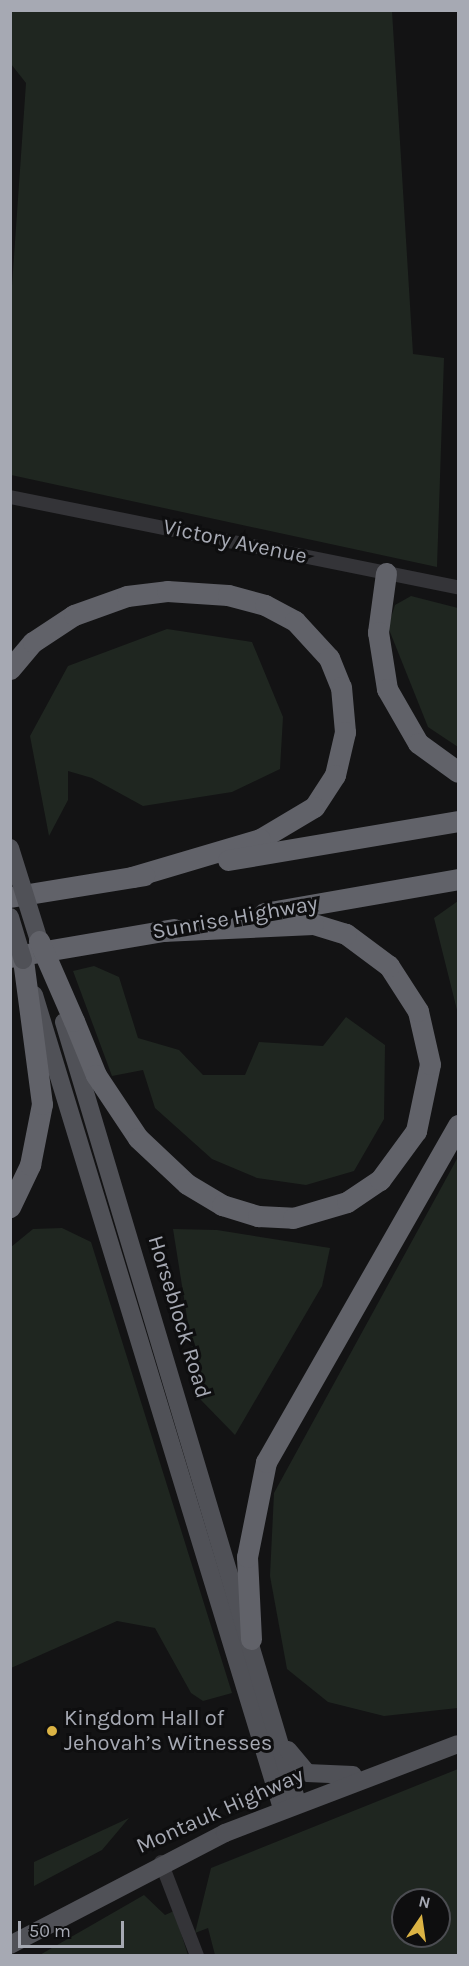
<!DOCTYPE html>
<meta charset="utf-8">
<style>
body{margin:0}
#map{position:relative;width:469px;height:1966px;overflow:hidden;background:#131314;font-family:Karla,sans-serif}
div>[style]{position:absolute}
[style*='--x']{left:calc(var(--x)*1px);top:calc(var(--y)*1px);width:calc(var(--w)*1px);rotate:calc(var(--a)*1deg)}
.green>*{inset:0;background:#1f2620}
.minor>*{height:14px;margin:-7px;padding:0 7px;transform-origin:7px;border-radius:7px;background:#343438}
.major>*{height:18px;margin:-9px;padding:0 9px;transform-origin:9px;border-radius:9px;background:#505157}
.highway>*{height:21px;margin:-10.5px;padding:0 10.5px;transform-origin:10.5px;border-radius:10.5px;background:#616269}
.major-bridge>*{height:18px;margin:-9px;padding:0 9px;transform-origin:9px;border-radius:9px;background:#505157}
.highway-bridge>*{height:21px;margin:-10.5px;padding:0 10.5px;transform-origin:10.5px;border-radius:10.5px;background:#616269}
.dots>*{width:16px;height:16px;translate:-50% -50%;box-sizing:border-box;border:3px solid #0e0e0f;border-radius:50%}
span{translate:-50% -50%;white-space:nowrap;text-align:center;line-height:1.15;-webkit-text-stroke:6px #0e0e0f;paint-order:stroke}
.street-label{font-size:22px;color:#a6a9b3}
.poi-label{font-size:22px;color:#a6a9b3}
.left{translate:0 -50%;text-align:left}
.frame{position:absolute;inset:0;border:12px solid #a6a9b3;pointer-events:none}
.north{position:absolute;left:391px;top:1888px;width:60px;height:60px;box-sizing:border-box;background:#0e0e0f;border:2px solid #4b4c51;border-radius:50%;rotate:13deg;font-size:16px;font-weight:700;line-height:24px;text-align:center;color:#a6a9b3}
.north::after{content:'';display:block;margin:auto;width:21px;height:27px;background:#dbb344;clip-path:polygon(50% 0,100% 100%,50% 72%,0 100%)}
.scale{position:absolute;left:18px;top:1921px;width:106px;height:27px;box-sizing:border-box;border:3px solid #a6a9b3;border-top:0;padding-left:8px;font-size:18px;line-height:21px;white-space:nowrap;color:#a6a9b3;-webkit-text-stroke:4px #0e0e0f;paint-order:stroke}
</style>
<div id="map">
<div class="green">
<div style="clip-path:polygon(11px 10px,392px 11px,413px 354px,444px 358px,437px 567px,11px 475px,11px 300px,26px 83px,11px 64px)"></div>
<div style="clip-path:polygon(411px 596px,458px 608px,458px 747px,428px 727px,388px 627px,395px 605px)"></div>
<div style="clip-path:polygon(167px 629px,252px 642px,283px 717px,280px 769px,232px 792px,143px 806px,92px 778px,68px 771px,68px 800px,49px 836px,30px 736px,68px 666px)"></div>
<div style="clip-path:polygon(458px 901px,458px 1014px,434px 918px)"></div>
<div style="clip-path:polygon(94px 966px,119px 977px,138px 1038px,179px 1050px,203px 1075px,245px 1075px,259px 1042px,323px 1046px,346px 1017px,385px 1045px,384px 1119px,354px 1171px,306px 1185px,257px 1178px,212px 1159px,155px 1108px,143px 1070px,112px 1076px,73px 971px)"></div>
<div style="clip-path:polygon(458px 1157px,458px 1708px,384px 1716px,328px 1702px,287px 1669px,270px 1576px,274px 1493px)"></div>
<div style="clip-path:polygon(62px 1228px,91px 1242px,232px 1693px,203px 1701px,191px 1693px,155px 1628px,117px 1621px,11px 1668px,11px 1247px,33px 1229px)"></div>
<div style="clip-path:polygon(173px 1229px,217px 1230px,330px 1248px,322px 1286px,235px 1435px,200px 1399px)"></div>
<div style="clip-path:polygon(evenodd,458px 1769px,458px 1955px,215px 1955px,208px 1928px,195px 1933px,211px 1868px,458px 1769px,403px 1900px,439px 1900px,439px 1936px,403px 1936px,403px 1900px)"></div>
<div style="clip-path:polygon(129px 1818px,102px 1850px,34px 1886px,34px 1862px)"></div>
<div style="clip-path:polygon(144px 1895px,165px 1915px,174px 1911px,188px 1955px,38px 1956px)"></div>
</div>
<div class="minor">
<div style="--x:10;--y:497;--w:457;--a:11.4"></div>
<div style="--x:161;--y:1862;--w:101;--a:69"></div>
</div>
<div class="major">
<div style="--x:34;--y:995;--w:850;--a:73.04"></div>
<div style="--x:64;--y:1022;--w:814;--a:73.37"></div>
<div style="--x:288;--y:1750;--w:30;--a:50"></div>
<div style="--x:307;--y:1773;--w:46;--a:2.5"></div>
<div style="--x:10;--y:1945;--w:242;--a:-27.5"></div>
<div style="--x:225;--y:1833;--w:249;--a:-20.9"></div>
</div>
<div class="highway">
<div style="--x:386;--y:573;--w:60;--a:97.7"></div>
<div style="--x:378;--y:632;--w:58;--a:81"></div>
<div style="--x:387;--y:689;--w:62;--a:60.1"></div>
<div style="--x:418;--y:743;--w:49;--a:35.9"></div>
<div style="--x:10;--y:669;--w:35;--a:-50"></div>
<div style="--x:33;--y:642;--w:49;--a:-33.4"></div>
<div style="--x:74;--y:615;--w:56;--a:-19.7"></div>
<div style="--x:127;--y:596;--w:40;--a:-7.1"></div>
<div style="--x:167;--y:591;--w:61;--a:3.8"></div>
<div style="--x:228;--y:595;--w:38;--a:15"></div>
<div style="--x:265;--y:605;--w:34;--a:28"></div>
<div style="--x:295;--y:621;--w:50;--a:47.4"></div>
<div style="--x:329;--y:658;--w:31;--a:68"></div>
<div style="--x:341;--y:687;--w:45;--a:84.9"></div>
<div style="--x:345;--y:732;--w:44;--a:103.1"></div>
<div style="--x:335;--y:775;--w:38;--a:123"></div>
<div style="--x:314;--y:807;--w:63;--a:149.3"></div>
<div style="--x:260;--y:839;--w:134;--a:163.5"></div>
<div style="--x:228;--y:860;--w:233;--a:-9.6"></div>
<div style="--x:10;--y:897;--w:136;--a:-9.3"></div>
<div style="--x:264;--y:913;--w:197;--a:-9.9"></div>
<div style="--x:10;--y:957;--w:166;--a:-9.7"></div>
<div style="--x:74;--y:1021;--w:58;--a:67.8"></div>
<div style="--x:96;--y:1075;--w:76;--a:56.3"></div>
<div style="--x:138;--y:1138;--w:67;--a:43.2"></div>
<div style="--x:187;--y:1184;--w:41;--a:31"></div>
<div style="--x:222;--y:1205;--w:38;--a:17"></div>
<div style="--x:258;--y:1216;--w:35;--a:3"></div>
<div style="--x:293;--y:1218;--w:56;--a:-16.5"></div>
<div style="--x:347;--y:1202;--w:40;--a:-34"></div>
<div style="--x:380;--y:1180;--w:61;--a:-53.7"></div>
<div style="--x:416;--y:1131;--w:68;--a:-78.2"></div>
<div style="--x:430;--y:1064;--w:54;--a:-102.8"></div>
<div style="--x:418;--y:1011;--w:54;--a:-122.8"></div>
<div style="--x:389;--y:966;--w:54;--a:-143.3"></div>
<div style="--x:346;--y:934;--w:34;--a:-163"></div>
<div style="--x:313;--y:924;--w:151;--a:177.3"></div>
<div style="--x:10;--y:1207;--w:47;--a:-64.5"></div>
<div style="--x:30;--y:1165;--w:62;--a:-78.9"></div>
<div style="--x:42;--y:1104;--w:145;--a:-97.5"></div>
<div style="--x:251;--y:1639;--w:82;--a:-92.8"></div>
<div style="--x:247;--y:1557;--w:97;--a:-78.7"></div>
<div style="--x:266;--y:1462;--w:388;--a:-60.3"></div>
</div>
<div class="major-bridge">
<div style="--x:10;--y:848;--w:110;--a:72.6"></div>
<div style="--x:10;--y:917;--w:45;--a:73.2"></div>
</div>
<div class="highway-bridge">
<div style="--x:39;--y:941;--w:87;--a:66.4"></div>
</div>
<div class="dots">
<div style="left:52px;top:1731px;background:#dbb344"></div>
</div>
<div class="street-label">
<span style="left:235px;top:542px;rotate:12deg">Victory Avenue</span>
<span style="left:235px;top:918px;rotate:-10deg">Sunrise Highway</span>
<span style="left:179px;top:1317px;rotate:73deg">Horseblock Road</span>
<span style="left:220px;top:1811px;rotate:-24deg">Montauk Highway</span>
</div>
<div class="poi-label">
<span class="left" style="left:64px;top:1731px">Kingdom Hall of<br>Jehovah’s Witnesses</span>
</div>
<div class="frame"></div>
<div class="north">N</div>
<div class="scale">50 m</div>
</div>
